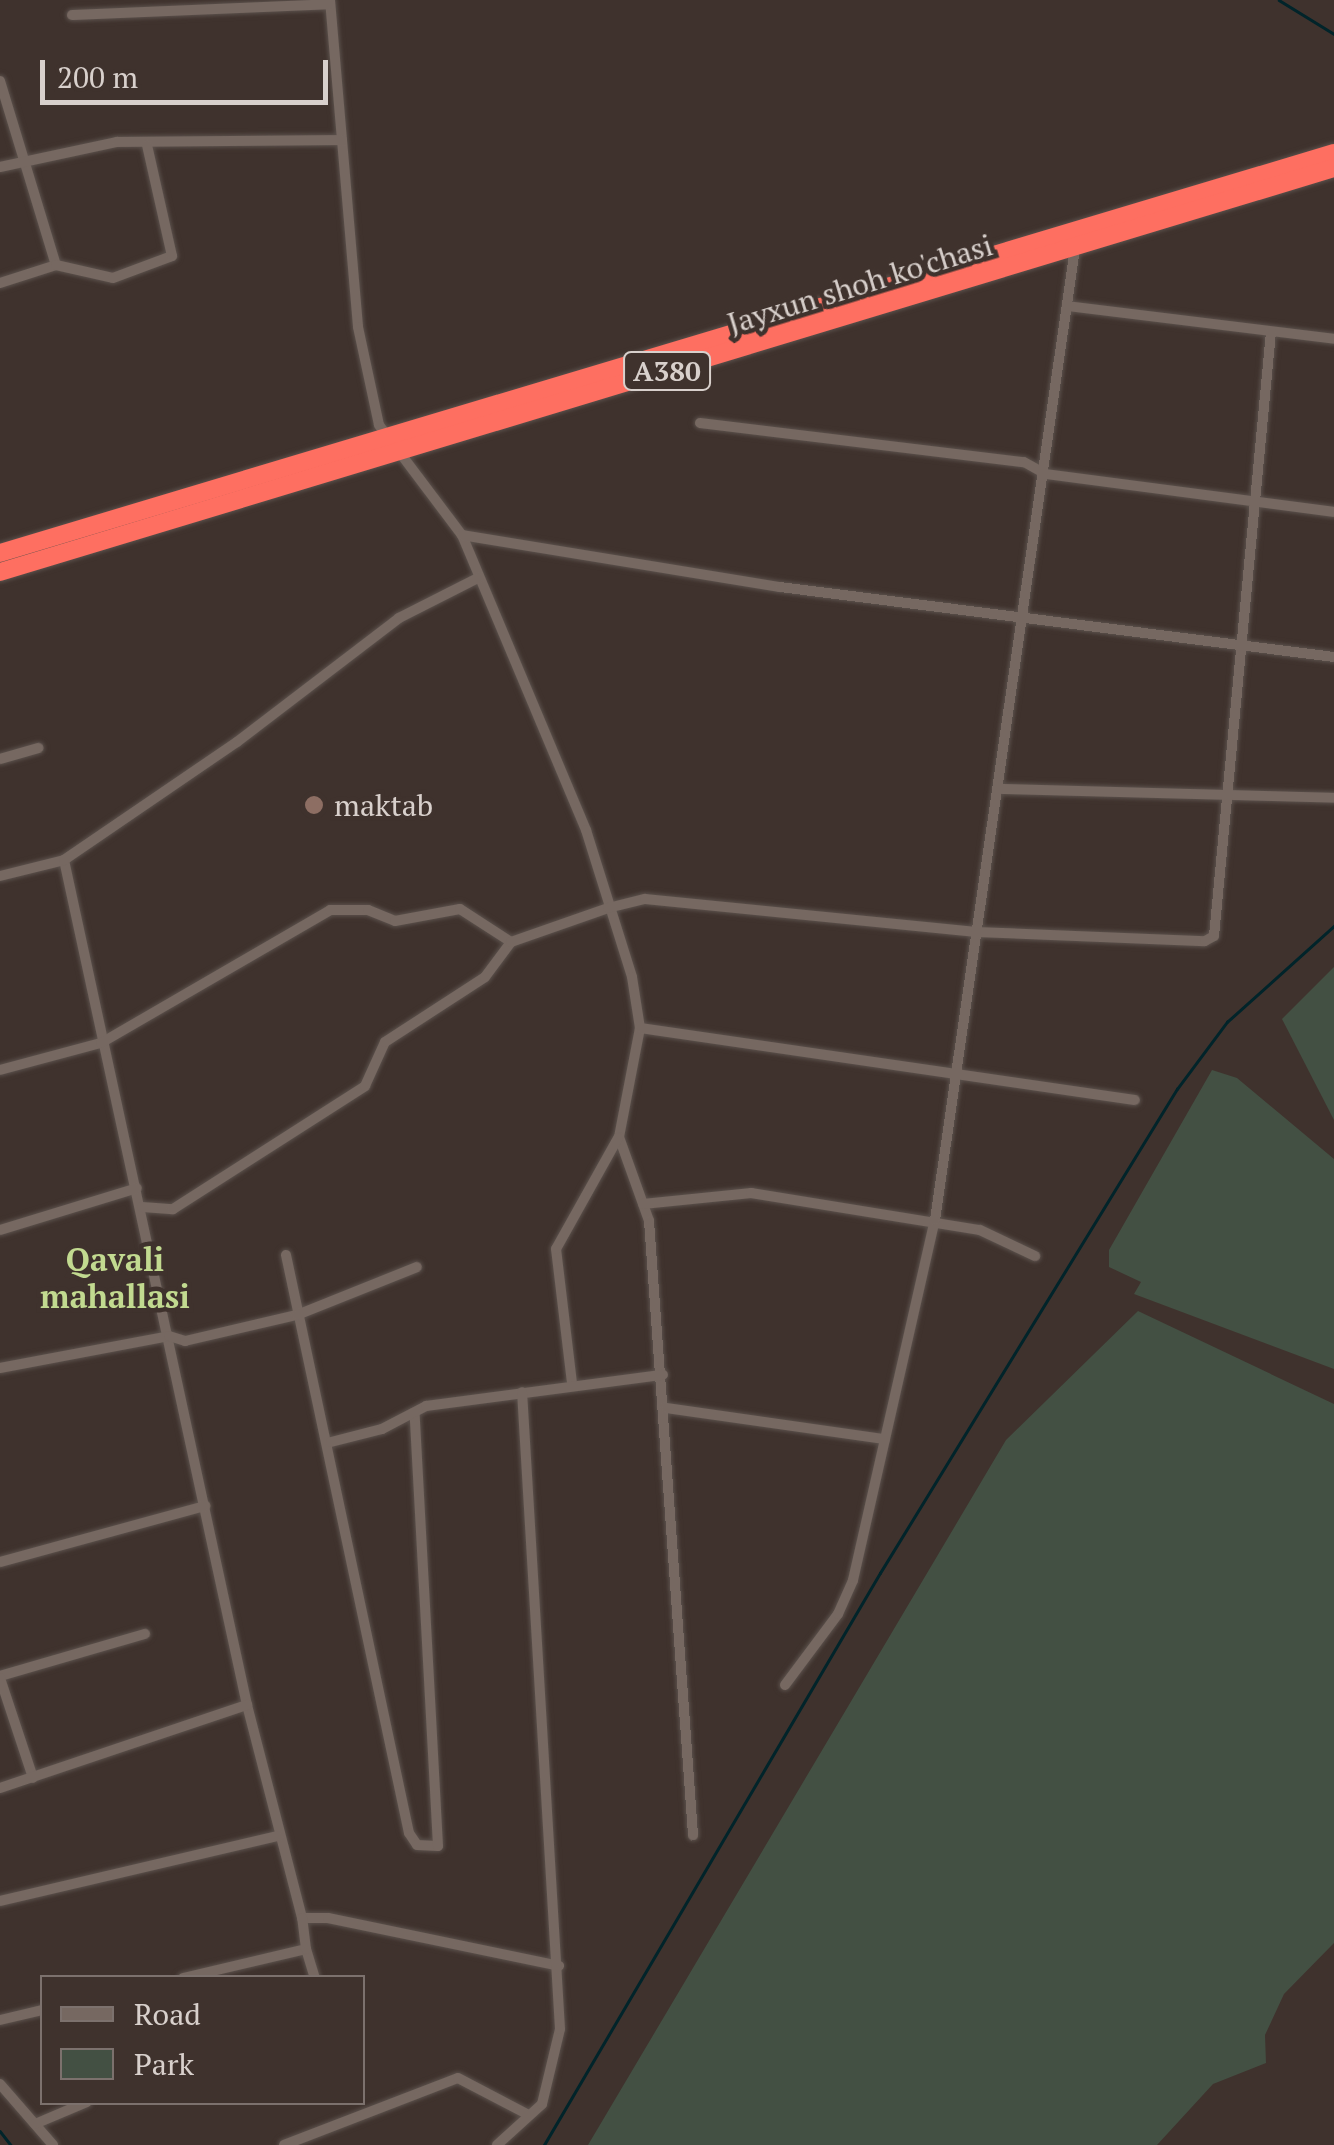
<!DOCTYPE html>
<style>
body{margin:0}
#map{position:relative;width:1334px;height:2145px;overflow:hidden;background:#3f322d;font-family:"PT Serif",serif}
div>[style]{position:absolute}
[style*='--x']{left:calc(var(--x)*1px);top:calc(var(--y)*1px);width:calc(var(--w)*1px);rotate:calc(var(--a)*1deg)}
.green>*{inset:0;background:#435043}
.stream>*{height:2.5px;margin:-1.25px;padding:0 1.25px;transform-origin:1.25px;border-radius:1.25px;background:#01242a}
.roads{filter:drop-shadow(0 0 2px #5b514c) drop-shadow(0 0 2px #5b514c)}
.street>*{height:10px;margin:-5px;padding:0 5px;transform-origin:5px;border-radius:5px;background:#766861}
.highway>*{height:18px;margin:-9px;padding:0 9px;transform-origin:9px;border-radius:9px;background:#fe6f61}
.dots>*{width:28px;height:28px;translate:-50% -50%;box-sizing:border-box;border:5px solid #3f322d;border-radius:50%}
span{translate:-50% -50%;white-space:nowrap;text-align:center;line-height:1.15;-webkit-text-stroke:9px #3f322d;paint-order:stroke}
.shield-label span{padding:2px 8px;background:#3f322d;border:2px solid;border-radius:8px;-webkit-text-stroke-width:0}
.shield-label{font-size:28px;color:#d8d0cc;font-weight:700}
.street-label{font-size:30px;color:#d8d0cc}
.poi-label{font-size:30px;color:#d8d0cc}
.left{translate:0 -50%;text-align:left}
.neighbourhood-label{font-size:32px;color:#c2da90;font-weight:700}
.legend{position:absolute;left:40px;top:1975px;width:325px;height:130px;box-sizing:border-box;background:#3f322d;border:2px solid #7c716d;margin:0;padding:12px 18px;list-style:none;font-size:30px;color:#d8d0cc}
.legend li{display:flex;align-items:center;gap:20px;height:50px}
.legend b{width:50px;border:2px solid #7c716d}
.scale{position:absolute;left:40px;top:60px;width:288px;height:45px;box-sizing:border-box;border:5px solid #d8d0cc;border-top:0;padding-left:12px;font-size:30px;line-height:35px;white-space:nowrap;color:#d8d0cc;-webkit-text-stroke:8px #3f322d;paint-order:stroke}
</style>
<div id="map">
<div class="green">
<div style="clip-path:polygon(1334px 967px,1334px 1120px,1282px 1019px)"></div>
<div style="clip-path:polygon(1212px 1070px,1237px 1078px,1334px 1159px,1334px 1369px,1134px 1294px,1141px 1282px,1109px 1267px,1109px 1250px)"></div>
<div style="clip-path:polygon(1138px 1311px,1334px 1404px,1334px 1943px,1284px 1994px,1265px 2035px,1266px 2063px,1213px 2084px,1157px 2145px,588px 2145px,1006px 1440px)"></div>
</div>
<div class="stream">
<div style="--x:1279;--y:0;--w:65;--a:31.7"></div>
<div style="--x:0;--y:2131;--w:18;--a:52"></div>
<div style="--x:544;--y:2145;--w:663;--a:-59.57"></div>
<div style="--x:880;--y:1573;--w:568;--a:-58.47"></div>
<div style="--x:1177;--y:1089;--w:84;--a:-53.3"></div>
<div style="--x:1227;--y:1022;--w:144;--a:-41.9"></div>
</div>
<div class="roads">
<div class="street">
<div style="--x:330;--y:0;--w:328;--a:85.1"></div>
<div style="--x:358;--y:327;--w:100;--a:77.9"></div>
<div style="--x:379;--y:425;--w:138;--a:53"></div>
<div style="--x:462;--y:535;--w:320;--a:67.2"></div>
<div style="--x:586;--y:830;--w:154;--a:72.6"></div>
<div style="--x:632;--y:977;--w:52;--a:81.1"></div>
<div style="--x:640;--y:1028;--w:111;--a:100.9"></div>
<div style="--x:619;--y:1137;--w:89;--a:70.3"></div>
<div style="--x:649;--y:1221;--w:616;--a:85.9"></div>
<div style="--x:72;--y:15;--w:258;--a:-2.4"></div>
<div style="--x:0;--y:81;--w:192;--a:73.1"></div>
<div style="--x:0;--y:167;--w:120;--a:-12.1"></div>
<div style="--x:117;--y:142;--w:225;--a:-0.5"></div>
<div style="--x:0;--y:283;--w:59;--a:-17.8"></div>
<div style="--x:56;--y:265;--w:58;--a:12.8"></div>
<div style="--x:113;--y:278;--w:63;--a:-20.4"></div>
<div style="--x:172;--y:256;--w:114;--a:-102.7"></div>
<div style="--x:1067;--y:306;--w:269;--a:7"></div>
<div style="--x:700;--y:423;--w:326;--a:6.9"></div>
<div style="--x:1024;--y:462;--w:25;--a:29"></div>
<div style="--x:1046;--y:474;--w:290;--a:7.5"></div>
<div style="--x:462;--y:535;--w:322;--a:9.3"></div>
<div style="--x:780;--y:587;--w:558;--a:7.2"></div>
<div style="--x:0;--y:759;--w:40;--a:-16"></div>
<div style="--x:1000;--y:789;--w:334;--a:1.5"></div>
<div style="--x:64;--y:860;--w:865;--a:77.78"></div>
<div style="--x:247;--y:1705;--w:220;--a:75.5"></div>
<div style="--x:302;--y:1918;--w:26;--a:0"></div>
<div style="--x:328;--y:1918;--w:236;--a:11.7"></div>
<div style="--x:0;--y:876;--w:66;--a:-14"></div>
<div style="--x:64;--y:860;--w:209;--a:-34.3"></div>
<div style="--x:237;--y:742;--w:204;--a:-37.4"></div>
<div style="--x:399;--y:618;--w:89;--a:-26.9"></div>
<div style="--x:640;--y:1028;--w:500;--a:8.28"></div>
<div style="--x:0;--y:1070;--w:105;--a:-15"></div>
<div style="--x:101;--y:1043;--w:265;--a:-30.1"></div>
<div style="--x:330;--y:910;--w:38;--a:0"></div>
<div style="--x:368;--y:910;--w:29;--a:22"></div>
<div style="--x:395;--y:921;--w:66;--a:-10.5"></div>
<div style="--x:460;--y:909;--w:61;--a:32.9"></div>
<div style="--x:643;--y:1204;--w:109;--a:-5.8"></div>
<div style="--x:751;--y:1193;--w:232;--a:9.2"></div>
<div style="--x:980;--y:1230;--w:61;--a:25.3"></div>
<div style="--x:142;--y:1207;--w:31;--a:4"></div>
<div style="--x:173;--y:1209;--w:228;--a:-32.6"></div>
<div style="--x:365;--y:1086;--w:48;--a:-65.6"></div>
<div style="--x:385;--y:1042;--w:119;--a:-33"></div>
<div style="--x:485;--y:977;--w:44;--a:-53.4"></div>
<div style="--x:511;--y:942;--w:103;--a:-19.3"></div>
<div style="--x:608;--y:908;--w:38;--a:-14"></div>
<div style="--x:645;--y:899;--w:333;--a:5.7"></div>
<div style="--x:976;--y:932;--w:229;--a:2.3"></div>
<div style="--x:1205;--y:941;--w:10;--a:-29"></div>
<div style="--x:1214;--y:936;--w:607;--a:-84.61"></div>
<div style="--x:0;--y:1230;--w:143;--a:-17"></div>
<div style="--x:286;--y:1255;--w:591;--a:77.99"></div>
<div style="--x:409;--y:1833;--w:14;--a:56"></div>
<div style="--x:417;--y:1845;--w:21;--a:3"></div>
<div style="--x:438;--y:1846;--w:432;--a:-93.1"></div>
<div style="--x:0;--y:1368;--w:172;--a:-10.7"></div>
<div style="--x:169;--y:1336;--w:17;--a:17"></div>
<div style="--x:185;--y:1341;--w:115;--a:-13.1"></div>
<div style="--x:297;--y:1315;--w:129;--a:-21.8"></div>
<div style="--x:572;--y:1383;--w:135;--a:-96.8"></div>
<div style="--x:556;--y:1249;--w:127;--a:-60.8"></div>
<div style="--x:666;--y:1408;--w:221;--a:8.1"></div>
<div style="--x:331;--y:1442;--w:53;--a:-14.3"></div>
<div style="--x:382;--y:1429;--w:50;--a:-27.6"></div>
<div style="--x:426;--y:1406;--w:239;--a:-7.5"></div>
<div style="--x:0;--y:1562;--w:213;--a:-15.3"></div>
<div style="--x:0;--y:1676;--w:151;--a:-16.2"></div>
<div style="--x:0;--y:1678;--w:105;--a:71.7"></div>
<div style="--x:785;--y:1685;--w:89;--a:-53.3"></div>
<div style="--x:838;--y:1614;--w:37;--a:-66"></div>
<div style="--x:853;--y:1580;--w:369;--a:-77.2"></div>
<div style="--x:935;--y:1220;--w:982;--a:-81.8"></div>
<div style="--x:0;--y:1788;--w:261;--a:-18.6"></div>
<div style="--x:0;--y:1901;--w:285;--a:-13.2"></div>
<div style="--x:306;--y:1949;--w:30;--a:73"></div>
<div style="--x:183;--y:1978;--w:126;--a:-13.3"></div>
<div style="--x:306;--y:1949;--w:31;--a:-97"></div>
<div style="--x:0;--y:2020;--w:43;--a:-13.4"></div>
<div style="--x:0;--y:2084;--w:81;--a:49"></div>
<div style="--x:35;--y:2124;--w:56;--a:-22.9"></div>
<div style="--x:284;--y:2145;--w:186;--a:-21.1"></div>
<div style="--x:458;--y:2078;--w:78;--a:27.6"></div>
<div style="--x:497;--y:2145;--w:61;--a:-42.3"></div>
<div style="--x:542;--y:2104;--w:77;--a:-76.5"></div>
<div style="--x:560;--y:2029;--w:638;--a:-93.41"></div>
</div>
<div class="highway">
<div style="--x:0;--y:553;--w:1393;--a:-16.69"></div>
<div style="--x:0;--y:572;--w:1394;--a:-16.85"></div>
</div>
</div>
<div class="dots">
<div style="left:314px;top:805px;background:#8d6e63"></div>
</div>
<div class="shield-label">
<span style="left:667px;top:371px">A380</span>
</div>
<div class="street-label">
<span style="left:860px;top:284px;rotate:-17deg">Jayxun shoh ko'chasi</span>
</div>
<div class="poi-label">
<span class="left" style="left:334px;top:805px">maktab</span>
</div>
<div class="neighbourhood-label">
<span style="left:115px;top:1278px">Qavali<br>mahallasi</span>
</div>
<ul class="legend">
<li><b style="height:12px;background:#766861"></b>Road</li>
<li><b style="height:28px;background:#435043"></b>Park</li>
</ul>
<div class="scale">200 m</div>
</div>
